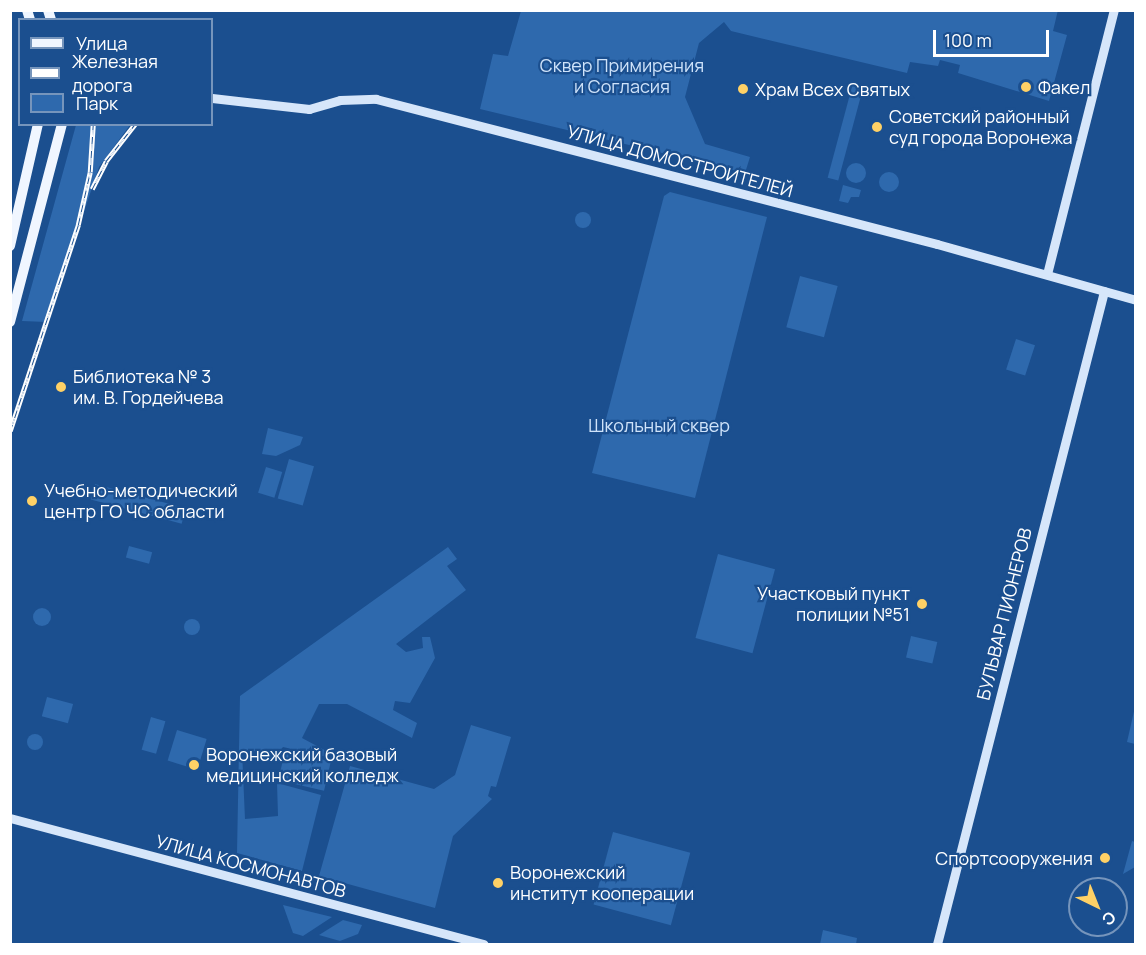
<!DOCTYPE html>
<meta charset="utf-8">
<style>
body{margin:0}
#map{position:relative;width:1146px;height:955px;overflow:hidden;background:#1b4f8f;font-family:Manrope,sans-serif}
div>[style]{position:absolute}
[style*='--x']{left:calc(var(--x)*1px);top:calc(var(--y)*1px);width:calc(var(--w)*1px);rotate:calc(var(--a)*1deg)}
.green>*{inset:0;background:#2e69ad;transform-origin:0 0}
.round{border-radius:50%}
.secondary>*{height:9px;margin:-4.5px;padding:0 4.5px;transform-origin:4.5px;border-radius:4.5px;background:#d6e6fa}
.primary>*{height:10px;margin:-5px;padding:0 5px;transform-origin:5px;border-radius:5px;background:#f0f6ff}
.rail>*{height:4.5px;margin-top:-2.25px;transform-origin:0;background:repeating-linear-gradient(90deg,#1b4f8f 0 7px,#fff 0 14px);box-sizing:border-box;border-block:2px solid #fff}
.dots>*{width:16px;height:16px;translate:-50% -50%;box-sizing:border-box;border:3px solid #1b4f8f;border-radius:50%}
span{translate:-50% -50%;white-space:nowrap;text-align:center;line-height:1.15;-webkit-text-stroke:4.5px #1b4f8f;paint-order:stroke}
.park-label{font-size:18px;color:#cfe3fa}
.poi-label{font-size:18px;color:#fff}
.left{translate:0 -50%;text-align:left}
.right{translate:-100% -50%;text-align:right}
.street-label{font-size:18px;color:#fff}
.frame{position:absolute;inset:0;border:12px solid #fff;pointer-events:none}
.legend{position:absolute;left:18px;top:18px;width:195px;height:108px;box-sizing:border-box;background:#1b4f8f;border:2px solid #7695bc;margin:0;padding:8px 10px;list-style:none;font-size:18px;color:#fff}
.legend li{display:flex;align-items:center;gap:12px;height:30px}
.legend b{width:30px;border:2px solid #7695bc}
.north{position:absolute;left:1068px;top:877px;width:60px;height:60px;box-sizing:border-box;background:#1b4f8f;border:2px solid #7695bc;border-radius:50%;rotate:137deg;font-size:16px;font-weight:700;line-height:24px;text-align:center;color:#fff}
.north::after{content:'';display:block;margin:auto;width:21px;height:27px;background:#ffd166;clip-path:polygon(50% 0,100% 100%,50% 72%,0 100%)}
.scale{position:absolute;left:933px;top:30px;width:116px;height:27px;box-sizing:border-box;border:3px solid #fff;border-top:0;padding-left:8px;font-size:18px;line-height:21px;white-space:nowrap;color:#fff;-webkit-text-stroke:4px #1b4f8f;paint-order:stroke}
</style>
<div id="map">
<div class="green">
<div style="clip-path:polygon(1058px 10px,1053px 31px,1067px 35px,1049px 101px,958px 73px,960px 65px,940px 60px,938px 66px,910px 62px,907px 73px,731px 31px,724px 22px,699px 43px,685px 97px,705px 144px,750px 157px,745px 173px,480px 109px,493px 54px,508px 56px,521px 11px)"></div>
<div style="left:853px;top:83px;width:11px;height:98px;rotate:15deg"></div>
<div style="clip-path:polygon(76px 125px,130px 125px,99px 167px,47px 322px,22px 321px)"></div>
<div class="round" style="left:846px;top:163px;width:20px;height:20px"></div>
<div class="round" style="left:879px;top:172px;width:20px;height:20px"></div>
<div style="clip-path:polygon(843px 185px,861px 190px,859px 197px,851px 197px,848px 203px,839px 201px)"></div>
<div style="clip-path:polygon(670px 192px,767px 217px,695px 498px,592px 473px,664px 196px)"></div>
<div class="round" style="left:575px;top:212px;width:16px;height:16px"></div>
<div style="left:800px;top:276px;width:39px;height:53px;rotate:15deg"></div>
<div style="left:1016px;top:339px;width:20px;height:32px;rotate:18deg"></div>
<div style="clip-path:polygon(268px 428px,303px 437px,300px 445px,276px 456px,262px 454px)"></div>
<div style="left:289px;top:459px;width:26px;height:41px;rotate:16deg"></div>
<div style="left:266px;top:467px;width:17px;height:27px;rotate:17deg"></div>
<div style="left:95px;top:484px;width:94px;height:16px;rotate:15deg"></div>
<div style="left:129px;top:546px;width:24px;height:12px;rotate:15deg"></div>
<div style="clip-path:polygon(448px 547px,457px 559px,447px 566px,466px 590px,396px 644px,406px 652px,423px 648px,422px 637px,430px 637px,435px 658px,410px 703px,395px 701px,393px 710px,417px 723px,412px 738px,347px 704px,319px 704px,302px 738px,330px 753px,327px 757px,283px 747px,278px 753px,242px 750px,245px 819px,278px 816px,277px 783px,321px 795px,302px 871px,237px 853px,240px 696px)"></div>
<div style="left:718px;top:554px;width:59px;height:87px;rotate:15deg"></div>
<div class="round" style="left:33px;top:608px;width:18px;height:18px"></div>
<div class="round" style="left:184px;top:619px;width:16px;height:16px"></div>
<div style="left:911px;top:636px;width:27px;height:22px;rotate:13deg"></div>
<div style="left:47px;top:697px;width:27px;height:20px;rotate:15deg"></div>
<div style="clip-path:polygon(1135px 707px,1135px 744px,1127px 742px)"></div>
<div style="left:151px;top:717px;width:15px;height:34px;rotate:16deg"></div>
<div style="clip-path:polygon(471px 725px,511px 737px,496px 787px,491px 786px,488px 796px,492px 799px,453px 836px,435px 908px,319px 876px,350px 766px,434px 789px,455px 775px)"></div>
<div style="left:177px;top:730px;width:31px;height:32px;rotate:17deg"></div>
<div class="round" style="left:27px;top:734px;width:16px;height:16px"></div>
<div style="left:285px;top:751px;width:47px;height:30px;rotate:13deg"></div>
<div style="left:613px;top:832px;width:80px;height:75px;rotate:15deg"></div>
<div style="clip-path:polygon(1132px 841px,1135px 842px,1135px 867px,1123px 874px)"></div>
<div style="clip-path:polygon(283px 905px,332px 917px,303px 936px,293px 933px)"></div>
<div style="clip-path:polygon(343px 920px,362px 925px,358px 934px,340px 941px,319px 935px)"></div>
<div style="clip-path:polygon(823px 930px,857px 938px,856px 944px,820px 944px)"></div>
</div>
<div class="secondary">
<div style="--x:212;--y:98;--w:98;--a:6.5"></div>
<div style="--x:309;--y:109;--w:32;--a:-16"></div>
<div style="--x:340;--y:100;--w:36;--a:-2"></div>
<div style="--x:376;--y:99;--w:579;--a:14.49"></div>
<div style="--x:937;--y:244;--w:207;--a:15.7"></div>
<div style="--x:1047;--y:274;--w:272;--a:-75.8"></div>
<div style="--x:10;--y:818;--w:490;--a:14.9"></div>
<div style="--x:937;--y:944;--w:674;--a:-75.65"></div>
</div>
<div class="primary">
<div style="--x:27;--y:10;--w:10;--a:73"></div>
<div style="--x:48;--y:10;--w:10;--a:73"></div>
<div style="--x:10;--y:246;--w:125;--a:-77.1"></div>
<div style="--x:10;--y:322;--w:205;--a:-75.3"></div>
</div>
<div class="rail">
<div style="--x:92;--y:189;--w:31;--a:-63"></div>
<div style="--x:106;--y:161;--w:47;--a:-51.9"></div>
<div style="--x:10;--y:431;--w:217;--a:-71.7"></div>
<div style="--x:78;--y:225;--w:54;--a:-77.2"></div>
<div style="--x:90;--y:172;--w:48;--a:-86.4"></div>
</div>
<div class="dots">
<div style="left:1026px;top:87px;background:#ffd166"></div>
<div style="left:743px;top:89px;background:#ffd166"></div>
<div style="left:877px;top:127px;background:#ffd166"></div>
<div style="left:61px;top:387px;background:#ffd166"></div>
<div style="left:32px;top:501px;background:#ffd166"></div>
<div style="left:922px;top:604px;background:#ffd166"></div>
<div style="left:194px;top:765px;background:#ffd166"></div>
<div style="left:1105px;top:858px;background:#ffd166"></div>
<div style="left:498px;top:883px;background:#ffd166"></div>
</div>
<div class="park-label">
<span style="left:622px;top:76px">Сквер Примирения<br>и Согласия</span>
<span style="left:659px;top:425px">Школьный сквер</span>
</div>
<div class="poi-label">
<span class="left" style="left:1038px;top:87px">Факел</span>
<span class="left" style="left:755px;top:89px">Храм Всех Святых</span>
<span class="left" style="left:889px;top:127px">Советский районный<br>суд города Воронежа</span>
<span class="left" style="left:73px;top:387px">Библиотека № 3<br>им. В. Гордейчева</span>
<span class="left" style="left:44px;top:501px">Учебно-методический<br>центр ГО ЧС области</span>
<span class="right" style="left:910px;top:604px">Участковый пункт<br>полиции №51</span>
<span class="left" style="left:206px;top:765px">Воронежский базовый<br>медицинский колледж</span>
<span class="right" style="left:1093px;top:858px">Спортсооружения</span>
<span class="left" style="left:510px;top:883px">Воронежский<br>институт кооперации</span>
</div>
<div class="street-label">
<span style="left:680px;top:161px;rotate:15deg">УЛИЦА ДОМОСТРОИТЕЛЕЙ</span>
<span style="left:1004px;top:614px;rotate:-76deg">БУЛЬВАР ПИОНЕРОВ</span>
<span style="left:251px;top:866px;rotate:15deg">УЛИЦА КОСМОНАВТОВ</span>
</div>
<div class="frame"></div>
<ul class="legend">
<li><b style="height:8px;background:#f0f6ff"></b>Улица</li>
<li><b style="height:8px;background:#fff"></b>Железная дорога</li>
<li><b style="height:16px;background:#2e69ad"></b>Парк</li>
</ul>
<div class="north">С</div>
<div class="scale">100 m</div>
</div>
